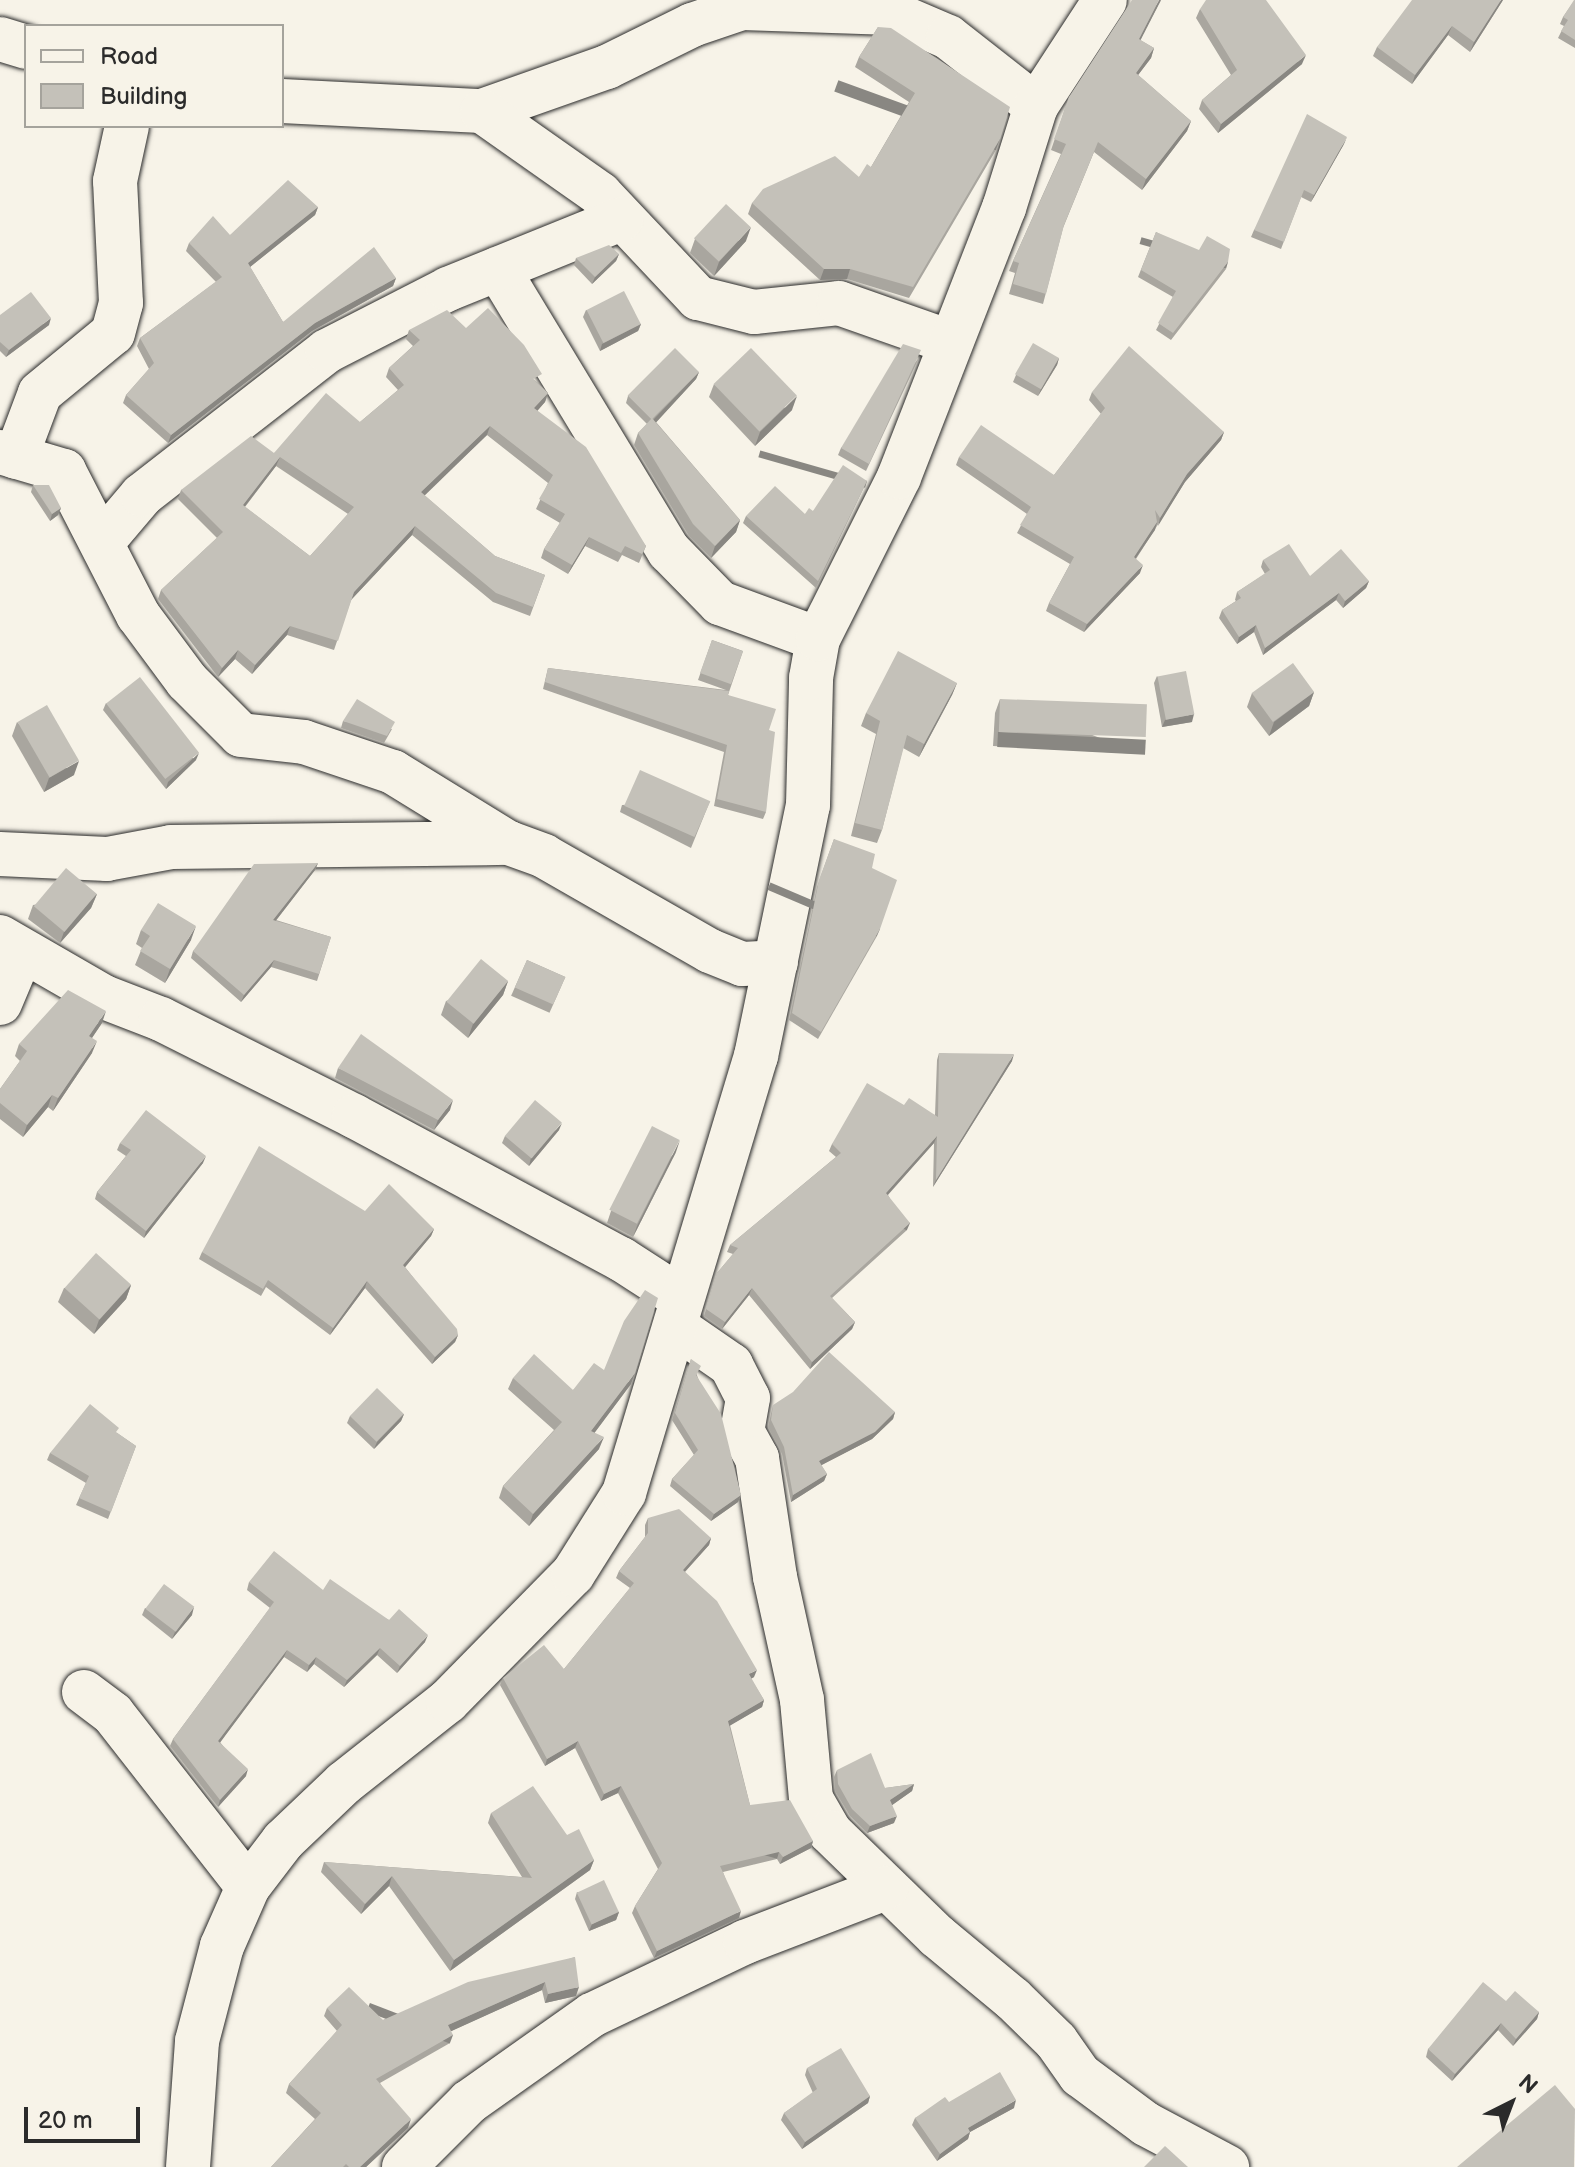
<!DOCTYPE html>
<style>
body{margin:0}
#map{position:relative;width:1575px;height:2167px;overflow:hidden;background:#f7f3e8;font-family:"Balsamiq Sans",sans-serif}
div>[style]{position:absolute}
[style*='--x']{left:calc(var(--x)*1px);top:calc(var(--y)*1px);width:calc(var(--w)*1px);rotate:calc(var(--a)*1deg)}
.roads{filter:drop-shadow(0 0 2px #2b2b2b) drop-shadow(0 0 2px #2b2b2b)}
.street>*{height:44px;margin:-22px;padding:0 22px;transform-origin:22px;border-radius:22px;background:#f7f3e8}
.wall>*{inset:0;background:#a9a69f;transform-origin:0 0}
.shaded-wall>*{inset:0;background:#898782;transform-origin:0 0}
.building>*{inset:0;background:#c4c1b9;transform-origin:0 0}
span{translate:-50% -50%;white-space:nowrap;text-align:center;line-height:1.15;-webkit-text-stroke:6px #f7f3e8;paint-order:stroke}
.legend{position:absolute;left:24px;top:24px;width:260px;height:104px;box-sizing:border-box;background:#f7f3e8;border:2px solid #a5a39c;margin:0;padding:10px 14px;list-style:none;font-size:24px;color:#2b2b2b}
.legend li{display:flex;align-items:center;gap:16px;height:40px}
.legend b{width:40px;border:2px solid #a5a39c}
.north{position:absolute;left:1471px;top:2063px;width:80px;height:80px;-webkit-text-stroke:6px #f7f3e8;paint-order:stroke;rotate:42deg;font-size:22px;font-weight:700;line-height:32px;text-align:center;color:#2b2b2b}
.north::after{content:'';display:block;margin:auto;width:28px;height:36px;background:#2b2b2b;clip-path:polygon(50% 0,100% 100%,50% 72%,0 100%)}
.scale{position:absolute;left:24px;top:2107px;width:116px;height:36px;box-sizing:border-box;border:4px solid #2b2b2b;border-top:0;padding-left:10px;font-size:24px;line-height:28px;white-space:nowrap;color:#2b2b2b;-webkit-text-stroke:6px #f7f3e8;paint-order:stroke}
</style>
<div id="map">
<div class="roads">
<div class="street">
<div style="--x:0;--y:39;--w:27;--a:17"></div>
<div style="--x:282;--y:101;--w:200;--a:2.9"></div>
<div style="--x:482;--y:111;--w:133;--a:-19.4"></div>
<div style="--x:607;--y:67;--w:95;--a:-26.3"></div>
<div style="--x:692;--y:25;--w:53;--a:-18.8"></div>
<div style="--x:742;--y:8;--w:150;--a:1.9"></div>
<div style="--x:892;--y:13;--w:61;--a:23.2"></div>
<div style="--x:948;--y:37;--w:112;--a:38.1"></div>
<div style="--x:482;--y:111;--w:144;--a:35.1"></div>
<div style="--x:600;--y:194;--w:143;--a:46.7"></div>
<div style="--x:698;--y:298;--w:58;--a:14"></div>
<div style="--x:754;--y:312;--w:85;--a:-6"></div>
<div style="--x:839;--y:303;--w:118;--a:19.4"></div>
<div style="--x:498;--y:269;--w:330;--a:58.8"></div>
<div style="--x:669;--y:551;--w:73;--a:45.6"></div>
<div style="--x:720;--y:603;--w:104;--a:20.2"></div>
<div style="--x:0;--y:452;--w:67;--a:16.5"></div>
<div style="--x:64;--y:471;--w:162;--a:62.8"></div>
<div style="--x:138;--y:615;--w:82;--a:53.4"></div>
<div style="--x:187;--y:681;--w:76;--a:45"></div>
<div style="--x:241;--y:735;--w:63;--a:6.3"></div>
<div style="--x:304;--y:742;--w:94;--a:18.6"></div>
<div style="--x:393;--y:772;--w:134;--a:31.6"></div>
<div style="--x:16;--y:457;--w:68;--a:-69.4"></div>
<div style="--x:40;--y:393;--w:94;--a:-39.4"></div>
<div style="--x:113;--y:333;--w:31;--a:-75"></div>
<div style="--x:121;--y:303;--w:122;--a:-92.8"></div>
<div style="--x:115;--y:181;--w:56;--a:-77.7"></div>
<div style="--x:103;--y:541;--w:60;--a:-49.7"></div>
<div style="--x:142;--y:495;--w:234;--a:-37.9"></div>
<div style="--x:327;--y:351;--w:136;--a:-27.1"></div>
<div style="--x:448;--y:289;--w:187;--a:-22"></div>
<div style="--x:0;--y:854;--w:107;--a:2.7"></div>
<div style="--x:107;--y:859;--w:65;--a:-10.6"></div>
<div style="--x:171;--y:847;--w:338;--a:-0.7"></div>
<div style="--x:509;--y:843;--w:37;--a:20"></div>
<div style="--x:544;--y:856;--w:191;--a:29.8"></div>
<div style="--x:710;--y:951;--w:35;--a:22"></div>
<div style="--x:742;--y:964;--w:34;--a:-3"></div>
<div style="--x:0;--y:937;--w:120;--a:30"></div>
<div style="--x:104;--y:997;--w:61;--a:21.1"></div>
<div style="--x:161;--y:1019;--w:216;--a:26.7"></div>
<div style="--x:354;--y:1116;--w:303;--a:28.2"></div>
<div style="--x:621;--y:1259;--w:70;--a:32.8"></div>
<div style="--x:0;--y:1003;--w:54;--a:-67.2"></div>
<div style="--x:676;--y:1327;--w:67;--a:34.6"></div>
<div style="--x:731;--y:1365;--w:37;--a:63"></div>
<div style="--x:748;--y:1398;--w:34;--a:100"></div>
<div style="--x:742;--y:1431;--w:31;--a:61"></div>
<div style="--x:757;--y:1458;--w:120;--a:81.4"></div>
<div style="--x:775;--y:1577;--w:126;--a:77.6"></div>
<div style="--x:802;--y:1700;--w:99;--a:84.8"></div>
<div style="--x:811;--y:1799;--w:38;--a:60"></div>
<div style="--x:830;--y:1832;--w:149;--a:44.2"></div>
<div style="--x:937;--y:1936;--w:99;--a:39.7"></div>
<div style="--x:1013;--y:1999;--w:60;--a:44.3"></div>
<div style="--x:1056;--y:2041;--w:42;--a:54.8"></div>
<div style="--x:1080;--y:2075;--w:82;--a:36.6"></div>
<div style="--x:1146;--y:2124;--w:92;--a:28"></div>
<div style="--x:84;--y:1692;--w:36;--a:37"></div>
<div style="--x:113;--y:1714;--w:219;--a:52"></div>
<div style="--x:188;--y:2167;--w:126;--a:-85.9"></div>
<div style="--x:197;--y:2041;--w:98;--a:-75.3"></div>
<div style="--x:222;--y:1946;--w:64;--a:-66.2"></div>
<div style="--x:248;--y:1887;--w:58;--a:-52.7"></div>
<div style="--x:283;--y:1841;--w:84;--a:-43.6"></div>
<div style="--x:344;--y:1783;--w:132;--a:-38.3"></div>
<div style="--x:448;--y:1701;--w:178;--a:-45.5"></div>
<div style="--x:573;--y:1574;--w:96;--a:-57.8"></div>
<div style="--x:624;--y:1493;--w:457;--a:-73.2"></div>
<div style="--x:756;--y:1056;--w:256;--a:-78.3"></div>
<div style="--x:808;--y:805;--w:127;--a:-88.6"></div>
<div style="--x:811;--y:678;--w:40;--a:-80"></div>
<div style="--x:818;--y:639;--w:181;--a:-63.4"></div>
<div style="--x:899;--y:477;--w:289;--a:-68.7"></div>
<div style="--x:1004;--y:208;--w:107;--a:-72.6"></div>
<div style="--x:1036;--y:106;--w:126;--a:-56.9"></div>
<div style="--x:404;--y:2167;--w:92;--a:-45"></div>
<div style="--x:469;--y:2102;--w:151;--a:-35.3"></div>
<div style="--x:592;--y:2015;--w:170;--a:-25.5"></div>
<div style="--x:745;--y:1942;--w:151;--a:-21"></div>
</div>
</div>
<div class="wall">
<div style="clip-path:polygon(1161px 0,1140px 40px,1154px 48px,1151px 58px,1138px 75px,1191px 121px,1187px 131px,1142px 190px,1094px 152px,1063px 228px,1043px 304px,1009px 294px,1015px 273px,1009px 271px,1013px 261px,1061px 154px,1051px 150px,1069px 97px)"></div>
<div style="clip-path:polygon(1503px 0,1470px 52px,1448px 35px,1412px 84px,1373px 56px,1377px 47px)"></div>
<div style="clip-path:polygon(1575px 0,1575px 48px,1558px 38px,1564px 26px,1560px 24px,1563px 17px)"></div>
<div style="clip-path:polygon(1200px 9px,1302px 64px,1218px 133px,1199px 109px,1202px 100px,1231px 75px,1196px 18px)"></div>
<div style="clip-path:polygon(878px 27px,996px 150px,909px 298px,847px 279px,820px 280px,748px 214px,752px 203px,859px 177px,871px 167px,909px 102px,855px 67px,859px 57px)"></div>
<div style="clip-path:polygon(1344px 144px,1311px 202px,1301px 197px,1281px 249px,1251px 237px,1254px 230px)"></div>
<div style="clip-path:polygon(318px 207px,315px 215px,250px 267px,283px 322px,396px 278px,393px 286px,312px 331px,168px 443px,123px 403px,126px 395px,149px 369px,137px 346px,140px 338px,216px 282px,186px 251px,189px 243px,230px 235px)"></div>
<div style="clip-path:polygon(1156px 232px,1226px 269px,1171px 340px,1156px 330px,1173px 297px,1138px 277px)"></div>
<div style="clip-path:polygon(695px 239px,746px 241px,714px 276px,690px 253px)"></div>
<div style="clip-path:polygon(619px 254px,616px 261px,592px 284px,574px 265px,576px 258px)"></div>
<div style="clip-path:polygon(586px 310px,641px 324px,638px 331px,600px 351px,583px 317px)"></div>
<div style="clip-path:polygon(0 315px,49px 325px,6px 357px,0 351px)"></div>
<div style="clip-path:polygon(evenodd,466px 328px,538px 383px,548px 393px,545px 402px,537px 411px,646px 546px,639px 563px,622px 555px,618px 562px,585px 546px,568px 574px,541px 558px,544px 549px,560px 523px,536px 509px,548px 483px,487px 435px,424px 495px,495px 556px,545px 575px,530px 616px,493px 602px,412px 535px,351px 600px,334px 650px,287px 635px,252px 674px,235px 659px,218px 677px,158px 599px,161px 590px,217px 538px,178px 499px,181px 490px,274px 453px,360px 422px,398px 390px,386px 377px,389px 368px,413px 346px,406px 339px,409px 330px,466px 328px,276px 466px,348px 514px,310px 556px,245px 507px,276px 466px)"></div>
<div style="clip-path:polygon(919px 358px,866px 471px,838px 455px,841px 448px)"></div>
<div style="clip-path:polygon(1059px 358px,1057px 365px,1038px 396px,1013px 382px,1016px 375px)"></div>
<div style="clip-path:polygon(699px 372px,696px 379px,656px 422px,740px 520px,736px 532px,711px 558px,689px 536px,634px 445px,638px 433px,647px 424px,626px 403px,628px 396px)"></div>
<div style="clip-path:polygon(714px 384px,792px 410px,755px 446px,709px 397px)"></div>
<div style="clip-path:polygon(1092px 392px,1224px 432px,1221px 440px,1185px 482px,1136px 559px,1140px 573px,1084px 632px,1046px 611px,1049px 603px,1070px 564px,1017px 533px,1027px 514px,956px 465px,959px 457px,1054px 475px,1101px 414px,1089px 400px)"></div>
<div style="clip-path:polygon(867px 481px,816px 588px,743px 523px,746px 516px,805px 514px,813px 511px)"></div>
<div style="clip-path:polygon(33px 485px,61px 508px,58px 515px,50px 521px,31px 492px)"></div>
<div style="clip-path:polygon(1263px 560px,1310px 576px,1369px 581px,1366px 588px,1343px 608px,1336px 600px,1263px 655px,1254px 632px,1237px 644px,1219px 618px,1222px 610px,1236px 601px,1235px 600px,1237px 592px,1265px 574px,1261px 567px)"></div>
<div style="clip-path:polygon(712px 640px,743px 651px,728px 695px,769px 730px,766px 812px,763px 819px,714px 806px,724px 752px,543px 689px,548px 668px,726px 690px,698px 680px)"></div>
<div style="clip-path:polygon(1157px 676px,1192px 722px,1162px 727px,1154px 683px)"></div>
<div style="clip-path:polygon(957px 683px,952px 695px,919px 757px,903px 748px,882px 830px,877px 843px,851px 836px,876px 734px,861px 726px,866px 713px)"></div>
<div style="clip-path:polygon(1314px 692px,1309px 706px,1269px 736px,1247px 707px,1252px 693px)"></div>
<div style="clip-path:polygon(1000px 699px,1141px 754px,993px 746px,995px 713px)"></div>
<div style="clip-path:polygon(106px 703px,196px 760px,166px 789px,103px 710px)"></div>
<div style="clip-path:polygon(343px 721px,392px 729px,384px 743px,341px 728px)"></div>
<div style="clip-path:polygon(17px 722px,74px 775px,44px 792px,12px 736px)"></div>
<div style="clip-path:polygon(710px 801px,691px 848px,620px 812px,622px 805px)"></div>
<div style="clip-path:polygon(834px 839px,872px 868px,877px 936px,818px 1039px,789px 1020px,817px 887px)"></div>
<div style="clip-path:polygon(318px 863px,315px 870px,276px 920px,331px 937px,317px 981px,271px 967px,241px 1002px,191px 958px,193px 951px)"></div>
<div style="clip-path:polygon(97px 894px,91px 908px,60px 943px,28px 919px,33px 905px)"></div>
<div style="clip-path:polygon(141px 930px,191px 940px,165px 983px,135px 965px,142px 948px,136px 944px)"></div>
<div style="left:527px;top:960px;width:42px;height:39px;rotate:24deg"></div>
<div style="clip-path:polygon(508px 981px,503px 995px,468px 1038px,441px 1015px,446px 1001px)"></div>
<div style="clip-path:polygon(102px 1023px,92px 1038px,92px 1053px,53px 1111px,48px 1107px,23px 1137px,0 1119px,0 1089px,20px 1061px,15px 1056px,19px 1044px)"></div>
<div style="clip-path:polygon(939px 1053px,1012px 1061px,933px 1187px,934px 1143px,888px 1195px,907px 1230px,832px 1298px,855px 1322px,852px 1329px,810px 1369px,749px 1295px,722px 1329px,704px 1316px,717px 1273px,733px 1254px,727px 1252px,730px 1245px,836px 1157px,829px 1151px,832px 1144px,904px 1105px,935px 1115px,937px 1060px)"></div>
<div style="clip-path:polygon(338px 1068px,450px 1110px,434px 1130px,335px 1078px)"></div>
<div style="clip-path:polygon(559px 1130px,529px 1166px,502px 1143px,505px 1136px)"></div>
<div style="clip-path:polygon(120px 1143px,203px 1163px,144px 1238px,95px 1199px,97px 1192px,126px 1156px,117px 1150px)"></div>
<div style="clip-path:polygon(676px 1152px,633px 1237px,607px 1223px,611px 1211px)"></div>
<div style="clip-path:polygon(365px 1211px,434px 1229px,431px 1236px,405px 1267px,458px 1335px,455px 1342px,432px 1364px,365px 1288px,330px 1335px,266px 1287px,261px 1296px,199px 1259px,202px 1252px)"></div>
<div style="clip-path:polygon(131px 1285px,126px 1299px,94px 1334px,58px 1302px,64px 1288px)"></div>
<div style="clip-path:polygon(691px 1359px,741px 1495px,738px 1502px,711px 1521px,670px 1486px,672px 1479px,694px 1455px,672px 1420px)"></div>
<div style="clip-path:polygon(604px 1370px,631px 1384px,594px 1433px,599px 1449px,529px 1526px,499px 1498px,503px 1486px,554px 1430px,508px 1389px,513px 1378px,573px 1390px)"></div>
<div style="clip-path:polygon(773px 1405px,895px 1412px,893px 1419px,872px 1439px,821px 1465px,827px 1474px,824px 1481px,791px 1502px,782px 1454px,768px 1427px)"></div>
<div style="clip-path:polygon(404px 1414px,401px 1421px,374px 1449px,347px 1423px,350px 1416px)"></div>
<div style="clip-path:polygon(117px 1433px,136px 1446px,108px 1519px,76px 1505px,86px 1483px,47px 1460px,50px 1453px)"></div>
<div style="clip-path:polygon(648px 1518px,711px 1538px,709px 1545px,685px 1572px,754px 1677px,751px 1679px,764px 1700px,762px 1707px,730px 1725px,750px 1805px,813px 1841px,811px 1848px,780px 1864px,777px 1859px,723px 1872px,739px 1918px,654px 1958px,632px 1913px,635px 1906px,658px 1869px,618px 1793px,601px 1801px,575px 1748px,545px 1766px,500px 1685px,503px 1678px,564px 1669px,630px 1588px,616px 1578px,619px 1571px,645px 1537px,645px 1525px)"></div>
<div style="clip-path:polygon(249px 1582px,323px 1590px,389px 1620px,425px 1642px,397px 1673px,377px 1655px,344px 1687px,314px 1664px,307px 1672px,284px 1657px,220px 1742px,246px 1776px,218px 1807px,170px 1746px,173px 1739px,270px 1608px,247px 1590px)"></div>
<div style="clip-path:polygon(145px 1608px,192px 1615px,172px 1639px,142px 1615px)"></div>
<div style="clip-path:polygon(837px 1770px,885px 1788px,914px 1784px,912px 1791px,892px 1805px,894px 1823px,867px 1833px,850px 1816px,835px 1791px,834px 1777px)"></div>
<div style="clip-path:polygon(491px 1813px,567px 1835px,594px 1860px,590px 1870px,450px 1971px,389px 1886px,361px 1914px,321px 1872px,324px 1862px,522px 1877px,488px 1823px)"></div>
<div style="clip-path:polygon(577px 1892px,619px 1912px,616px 1920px,589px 1931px,575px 1899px)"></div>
<div style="clip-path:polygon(575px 1957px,576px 1996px,545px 2003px,542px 1990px,451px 2031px,450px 2043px,380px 2083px,408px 2128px,366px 2167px,271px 2167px,315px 2119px,286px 2093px,289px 2084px,337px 2031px,324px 2016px,327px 2008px,383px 2020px)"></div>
<div style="clip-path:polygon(1506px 2001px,1539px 2012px,1537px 2019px,1513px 2046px,1498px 2030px,1452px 2081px,1426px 2057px,1428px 2049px)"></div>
<div style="clip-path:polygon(807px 2068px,870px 2096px,868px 2103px,802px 2149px,781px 2120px,784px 2113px,813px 2093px,805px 2075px)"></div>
<div style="clip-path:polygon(949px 2102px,1014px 2108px,970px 2132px,968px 2139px,937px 2161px,912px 2125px,915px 2118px)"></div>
</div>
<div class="shaded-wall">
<div style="clip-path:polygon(1159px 0,1161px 0,1136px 49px,1139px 39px)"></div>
<div style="clip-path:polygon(1501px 0,1503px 0,1470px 52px,1474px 42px)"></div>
<div style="clip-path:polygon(1452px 26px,1448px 35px,1412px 84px,1415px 75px)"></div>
<div style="clip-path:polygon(1154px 48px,1151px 58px,1132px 83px,1136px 73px)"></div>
<div style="clip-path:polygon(1306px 55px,1302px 64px,1218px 133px,1221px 124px)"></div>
<div style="clip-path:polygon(1191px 121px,1187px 131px,1142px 190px,1146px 179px)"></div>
<div style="clip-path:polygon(1347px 137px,1344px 144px,1311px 202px,1314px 195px)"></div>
<div style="left:1000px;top:139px;width:12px;height:172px;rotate:110deg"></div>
<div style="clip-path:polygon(318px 207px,315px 215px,245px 271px,248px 263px)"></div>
<div style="clip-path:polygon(751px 227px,746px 241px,714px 276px,719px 262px)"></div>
<div style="clip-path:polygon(619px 254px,616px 261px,592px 284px,595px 277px)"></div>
<div style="left:1228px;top:262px;width:7px;height:90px;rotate:106deg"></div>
<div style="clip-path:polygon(824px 269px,850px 269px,847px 279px,820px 280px)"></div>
<div style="clip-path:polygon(396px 278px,393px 286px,312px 331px,168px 443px,171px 435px,315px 323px)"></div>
<div style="clip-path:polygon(51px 318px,49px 325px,6px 357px,9px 350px)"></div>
<div style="clip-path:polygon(641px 324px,638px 331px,600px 351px,602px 344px)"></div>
<div style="clip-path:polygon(1059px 358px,1057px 365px,1038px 396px,1041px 389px)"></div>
<div style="clip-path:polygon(699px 372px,696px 379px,651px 428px,653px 420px)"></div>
<div style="clip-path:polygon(548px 393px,545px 402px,531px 418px,534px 408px)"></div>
<div style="clip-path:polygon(797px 396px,792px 410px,755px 446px,760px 432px)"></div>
<div style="clip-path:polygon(490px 426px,487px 435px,418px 502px,421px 492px)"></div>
<div style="clip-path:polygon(1224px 432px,1221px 440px,1185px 482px,1158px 526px,1160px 518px,1187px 474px)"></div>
<div style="clip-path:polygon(280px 457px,276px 466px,239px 514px,243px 505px)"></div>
<div style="left:867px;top:481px;width:7px;height:111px;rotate:106deg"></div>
<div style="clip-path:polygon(61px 508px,58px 515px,50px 521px,52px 514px)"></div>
<div style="clip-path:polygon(740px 520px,736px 532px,711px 558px,715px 546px)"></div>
<div style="clip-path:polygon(1157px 522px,1155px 530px,1131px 565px,1134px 557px)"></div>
<div style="clip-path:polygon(415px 526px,412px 535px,350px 601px,354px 592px)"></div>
<div style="clip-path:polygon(589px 537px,585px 546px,568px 574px,572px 565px)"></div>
<div style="clip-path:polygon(1143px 565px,1140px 573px,1084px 632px,1087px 624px)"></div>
<div style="clip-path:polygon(1369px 581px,1366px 588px,1343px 608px,1345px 601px)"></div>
<div style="clip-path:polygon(1339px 593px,1336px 600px,1263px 655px,1265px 648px)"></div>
<div style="clip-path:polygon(1256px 625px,1254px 632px,1237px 644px,1239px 637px)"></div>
<div style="clip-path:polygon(290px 626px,287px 635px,252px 674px,255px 665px)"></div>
<div style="clip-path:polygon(238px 650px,235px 659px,218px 677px,222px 668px)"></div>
<div style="clip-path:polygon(957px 683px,952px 695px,919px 757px,924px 744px)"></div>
<div style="clip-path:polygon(1314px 692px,1309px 706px,1269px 736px,1274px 722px)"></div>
<div style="clip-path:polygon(1194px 714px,1192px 722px,1162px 727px,1165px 720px)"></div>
<div style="left:998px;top:732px;width:148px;height:15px;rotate:3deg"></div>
<div style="clip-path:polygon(199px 753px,196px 760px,166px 789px,168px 782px)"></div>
<div style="clip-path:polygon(79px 761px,74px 775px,44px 792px,49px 778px)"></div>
<div style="clip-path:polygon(318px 863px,315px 870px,271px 927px,273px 920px)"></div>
<div style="clip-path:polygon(97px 894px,91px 908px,60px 943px,65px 929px)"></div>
<div style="clip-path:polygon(196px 926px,191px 940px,165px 983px,170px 969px)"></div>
<div style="left:880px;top:929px;width:8px;height:119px;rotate:113deg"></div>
<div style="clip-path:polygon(274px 960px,271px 967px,241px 1002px,244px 995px)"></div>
<div style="clip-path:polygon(508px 981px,503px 995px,468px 1038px,473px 1024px)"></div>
<div style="clip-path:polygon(106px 1011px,102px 1023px,85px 1048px,89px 1036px)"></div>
<div style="clip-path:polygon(97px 1041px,92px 1053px,53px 1111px,58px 1098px)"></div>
<div style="clip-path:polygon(1014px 1054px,1012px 1061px,933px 1187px,936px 1180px)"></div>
<div style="clip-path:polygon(52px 1095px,48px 1107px,23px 1137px,27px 1125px)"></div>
<div style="clip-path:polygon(453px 1100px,450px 1110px,434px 1130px,438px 1120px)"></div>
<div style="clip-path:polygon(562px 1123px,559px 1130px,529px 1166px,531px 1158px)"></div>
<div style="clip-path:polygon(937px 1136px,934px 1143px,883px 1200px,886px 1193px)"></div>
<div style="clip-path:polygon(680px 1140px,676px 1152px,633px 1237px,637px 1226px)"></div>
<div style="clip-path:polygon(206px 1156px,203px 1163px,144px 1238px,146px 1231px)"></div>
<div style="left:910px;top:1223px;width:8px;height:108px;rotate:113deg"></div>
<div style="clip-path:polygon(434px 1229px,431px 1236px,401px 1272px,403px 1265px)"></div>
<div style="clip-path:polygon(367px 1281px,365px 1288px,330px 1335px,333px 1328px)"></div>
<div style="clip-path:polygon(131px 1285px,126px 1299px,94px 1334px,99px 1320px)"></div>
<div style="clip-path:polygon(752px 1288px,749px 1295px,722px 1329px,725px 1322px)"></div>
<div style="clip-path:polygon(855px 1322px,852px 1329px,810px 1369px,812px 1362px)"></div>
<div style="clip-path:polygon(458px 1335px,455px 1342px,432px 1364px,435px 1357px)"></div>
<div style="clip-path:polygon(635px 1373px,631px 1384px,587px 1443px,591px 1431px)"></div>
<div style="clip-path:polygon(895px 1412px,893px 1419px,872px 1439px,816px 1468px,819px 1461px)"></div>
<div style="clip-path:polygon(404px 1414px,401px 1421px,374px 1449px,377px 1442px)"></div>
<div style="clip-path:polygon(604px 1437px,599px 1449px,529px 1526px,533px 1514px)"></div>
<div style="clip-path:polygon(827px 1474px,824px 1481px,791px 1502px,793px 1495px)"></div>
<div style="clip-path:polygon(741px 1495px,738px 1502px,711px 1521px,714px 1514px)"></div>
<div style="clip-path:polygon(711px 1538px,709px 1545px,680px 1577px,683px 1570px)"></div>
<div style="clip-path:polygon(194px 1607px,192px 1615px,172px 1639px,175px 1632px)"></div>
<div style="clip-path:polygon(428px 1635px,425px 1642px,397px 1673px,400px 1666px)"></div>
<div style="clip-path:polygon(380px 1648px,377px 1655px,344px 1687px,347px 1680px)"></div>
<div style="clip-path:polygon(287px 1650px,284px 1657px,216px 1748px,218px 1741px)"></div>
<div style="clip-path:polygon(316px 1657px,314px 1664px,307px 1672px,309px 1665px)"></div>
<div style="clip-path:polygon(757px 1670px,754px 1677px,746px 1681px,749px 1674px)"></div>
<div style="clip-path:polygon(764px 1700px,762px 1707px,726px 1728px,728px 1721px)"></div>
<div style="clip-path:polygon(578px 1741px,575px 1748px,545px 1766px,547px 1759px)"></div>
<div style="clip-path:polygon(248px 1769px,246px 1776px,218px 1807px,220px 1800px)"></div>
<div style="clip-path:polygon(914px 1784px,912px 1791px,888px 1808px,890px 1800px)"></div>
<div style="clip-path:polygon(621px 1786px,618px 1793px,601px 1801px,604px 1794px)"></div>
<div style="clip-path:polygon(897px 1816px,894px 1823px,867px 1833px,870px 1826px)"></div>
<div style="clip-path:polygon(813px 1841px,811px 1848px,780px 1864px,783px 1857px)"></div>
<div style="left:779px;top:1852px;width:7px;height:61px;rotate:106deg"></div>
<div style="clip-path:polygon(594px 1860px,590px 1870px,450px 1971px,454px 1960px)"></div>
<div style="clip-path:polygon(392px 1876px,389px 1886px,361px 1914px,365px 1904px)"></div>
<div style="clip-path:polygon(741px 1911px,739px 1918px,654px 1958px,657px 1951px)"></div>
<div style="clip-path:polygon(619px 1912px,616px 1920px,589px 1931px,592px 1924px)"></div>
<div style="clip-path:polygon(545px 1982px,542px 1990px,445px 2034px,448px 2025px)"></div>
<div style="clip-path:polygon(579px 1987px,576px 1996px,545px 2003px,548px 1994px)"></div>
<div style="clip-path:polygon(1539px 2012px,1537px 2019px,1513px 2046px,1516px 2039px)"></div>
<div style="clip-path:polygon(1501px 2023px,1498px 2030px,1452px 2081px,1455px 2074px)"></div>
<div style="left:453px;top:2035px;width:9px;height:89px;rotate:111deg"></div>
<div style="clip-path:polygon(870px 2096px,868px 2103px,802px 2149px,805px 2142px)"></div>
<div style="clip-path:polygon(1016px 2100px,1014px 2108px,970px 2132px,968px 2139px,937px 2161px,940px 2154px,968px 2128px)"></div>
<div style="clip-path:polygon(411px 2119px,408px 2128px,366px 2167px,360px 2167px)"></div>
</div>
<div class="building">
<div style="clip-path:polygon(1132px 0,1159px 0,1139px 39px,1154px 48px,1136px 73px,1191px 121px,1146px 179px,1098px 142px,1064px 225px,1046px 294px,1013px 284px,1019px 263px,1013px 261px,1066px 144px,1054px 139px,1069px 97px)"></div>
<div style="clip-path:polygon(1206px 0,1266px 0,1306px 55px,1221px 124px,1202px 100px,1237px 70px,1200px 9px)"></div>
<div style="clip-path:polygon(1412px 0,1501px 0,1474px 42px,1452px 26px,1415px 75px,1377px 47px)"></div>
<div style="clip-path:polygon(1574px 0,1575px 0,1575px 40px,1561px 31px,1568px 20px,1563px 17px)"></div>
<div style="clip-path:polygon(878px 27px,891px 28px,1010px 107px,1000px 139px,913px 287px,850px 269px,824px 269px,752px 203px,763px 189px,835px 156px,859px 177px,867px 164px,871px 167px,915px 93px,859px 57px)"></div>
<div style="clip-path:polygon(1307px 114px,1347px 137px,1314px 195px,1304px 190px,1284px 242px,1254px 230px)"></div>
<div style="clip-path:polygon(288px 180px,318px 207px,248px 263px,283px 322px,374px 247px,396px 278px,315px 323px,171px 435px,126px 395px,154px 363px,140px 338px,222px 277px,189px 243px,213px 216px,230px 235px)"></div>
<div style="left:726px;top:204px;width:34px;height:47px;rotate:43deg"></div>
<div style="clip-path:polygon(1156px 232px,1199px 250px,1207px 236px,1230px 249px,1228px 262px,1173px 333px,1158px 323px,1176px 291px,1141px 270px)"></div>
<div style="clip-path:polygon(609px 245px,619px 254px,595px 277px,576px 258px)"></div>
<div style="left:624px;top:291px;width:37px;height:42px;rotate:63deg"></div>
<div style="clip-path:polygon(31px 292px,51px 318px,9px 350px,0 342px,0 315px)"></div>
<div style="clip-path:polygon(evenodd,488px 308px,524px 345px,542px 374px,533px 379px,548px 393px,534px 408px,586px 447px,646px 546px,642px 554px,625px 546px,621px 553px,589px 537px,572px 565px,544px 549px,565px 514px,539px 499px,553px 475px,490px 426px,421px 492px,495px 556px,545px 575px,533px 607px,496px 593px,415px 526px,354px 592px,338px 641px,290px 626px,255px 665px,238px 650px,222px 668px,161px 590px,223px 532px,181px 490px,251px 436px,274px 453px,326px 393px,360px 422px,404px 385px,389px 368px,420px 340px,409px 330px,447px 310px,466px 328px,488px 308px,280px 457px,354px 507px,310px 556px,243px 505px,280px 457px)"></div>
<div style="left:1033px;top:343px;width:30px;height:36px;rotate:30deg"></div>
<div style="clip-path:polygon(903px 344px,921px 350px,869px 464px,841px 448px)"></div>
<div style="clip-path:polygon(1129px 346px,1224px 432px,1187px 474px,1160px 518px,1155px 510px,1157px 522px,1134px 557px,1143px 565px,1087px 624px,1049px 603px,1074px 557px,1020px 525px,1031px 507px,959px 457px,981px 425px,1054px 475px,1105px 408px,1092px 392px)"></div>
<div style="left:675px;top:348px;width:34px;height:67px;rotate:45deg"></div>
<div style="left:751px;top:348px;width:66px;height:52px;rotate:46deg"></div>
<div style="clip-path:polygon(652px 418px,740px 520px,715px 546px,693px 524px,638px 433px)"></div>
<div style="clip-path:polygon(843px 465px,867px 481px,818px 581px,746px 516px,775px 486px,805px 514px,809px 508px,813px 511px)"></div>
<div style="clip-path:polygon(33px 485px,49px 485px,61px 508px,52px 514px)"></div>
<div style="clip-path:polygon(1289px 544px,1310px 576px,1341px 549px,1369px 581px,1345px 601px,1339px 593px,1265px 648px,1256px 625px,1239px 637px,1222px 610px,1241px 598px,1237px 592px,1270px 570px,1263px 560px)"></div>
<div style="left:712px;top:640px;width:33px;height:35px;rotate:20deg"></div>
<div style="clip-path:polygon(898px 651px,957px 683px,924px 744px,907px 735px,882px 830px,855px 823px,880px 721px,866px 713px)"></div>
<div style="left:1293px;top:663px;width:36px;height:51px;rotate:54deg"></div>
<div style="clip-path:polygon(548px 668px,729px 691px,728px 695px,776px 709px,769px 730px,775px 732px,766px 812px,717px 799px,727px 745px,545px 682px)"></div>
<div style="left:1186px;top:671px;width:44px;height:29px;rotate:79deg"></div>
<div style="left:140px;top:677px;width:96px;height:43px;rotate:52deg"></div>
<div style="clip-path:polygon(357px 699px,395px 722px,387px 736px,343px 721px)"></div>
<div style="left:1000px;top:699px;width:147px;height:33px;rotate:2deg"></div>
<div style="left:47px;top:705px;width:64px;height:34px;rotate:60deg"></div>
<div style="left:640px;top:770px;width:77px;height:39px;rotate:24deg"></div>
<div style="clip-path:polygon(834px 839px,875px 854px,872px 868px,897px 880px,880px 929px,821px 1032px,792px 1013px,819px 880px)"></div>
<div style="clip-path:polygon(318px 863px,273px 920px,331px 937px,319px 974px,274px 960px,244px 995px,193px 951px,254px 864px)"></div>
<div style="left:66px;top:868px;width:40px;height:50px;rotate:40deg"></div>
<div style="clip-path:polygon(158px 903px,196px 926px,170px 969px,140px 951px,150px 936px,141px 930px)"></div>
<div style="left:481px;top:959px;width:35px;height:55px;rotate:39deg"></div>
<div style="left:527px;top:960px;width:42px;height:30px;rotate:24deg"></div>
<div style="clip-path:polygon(68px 990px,106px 1011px,89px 1036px,97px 1041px,58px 1098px,52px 1095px,27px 1125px,0 1103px,0 1089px,27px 1051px,19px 1044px)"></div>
<div style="clip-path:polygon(361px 1034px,453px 1100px,438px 1120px,338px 1068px)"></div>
<div style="clip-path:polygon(939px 1053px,1014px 1054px,936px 1180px,937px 1136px,886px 1193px,910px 1223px,830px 1296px,855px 1322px,812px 1362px,752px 1288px,725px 1322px,706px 1309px,717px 1273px,738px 1248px,730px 1245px,841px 1153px,832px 1144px,867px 1083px,904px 1105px,909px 1098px,938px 1117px)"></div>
<div style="left:535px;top:1100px;width:35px;height:47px;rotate:40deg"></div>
<div style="clip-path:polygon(146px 1110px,206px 1156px,146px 1231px,97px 1192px,131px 1150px,120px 1143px)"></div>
<div style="left:652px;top:1126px;width:31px;height:94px;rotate:27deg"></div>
<div style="clip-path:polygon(259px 1146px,365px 1211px,389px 1184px,434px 1229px,403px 1265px,457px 1329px,458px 1335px,435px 1357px,367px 1281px,333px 1328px,268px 1280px,263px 1289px,202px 1252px)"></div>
<div style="left:96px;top:1253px;width:47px;height:47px;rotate:42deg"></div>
<div style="clip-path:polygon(645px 1290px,658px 1298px,635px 1373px,591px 1431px,604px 1437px,533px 1514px,503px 1486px,562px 1422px,513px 1378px,534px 1354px,573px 1390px,594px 1363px,604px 1370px,624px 1321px)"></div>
<div style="clip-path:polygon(829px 1352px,895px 1412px,875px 1432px,819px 1461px,827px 1474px,793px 1495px,784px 1447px,771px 1420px,773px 1405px,793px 1392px)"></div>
<div style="clip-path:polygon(691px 1359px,701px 1366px,696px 1375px,721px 1414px,741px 1495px,714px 1514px,672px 1479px,698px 1450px,675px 1413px)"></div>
<div style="left:377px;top:1388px;width:37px;height:39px;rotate:44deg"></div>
<div style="clip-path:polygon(90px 1404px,119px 1428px,116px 1432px,136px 1446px,111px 1512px,79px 1498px,89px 1476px,50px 1453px)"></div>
<div style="clip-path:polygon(679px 1509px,711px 1538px,683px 1570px,717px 1601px,757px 1670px,749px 1674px,764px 1700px,728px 1721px,750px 1805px,790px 1800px,813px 1841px,783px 1857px,779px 1852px,720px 1866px,741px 1911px,657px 1951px,635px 1906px,662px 1863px,621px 1786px,604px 1794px,578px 1741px,547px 1759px,503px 1678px,544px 1645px,564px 1669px,634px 1583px,619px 1571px,648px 1533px,648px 1518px)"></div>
<div style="clip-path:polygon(274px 1551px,323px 1590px,330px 1579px,389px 1620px,399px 1609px,428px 1635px,400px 1666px,380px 1648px,347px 1680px,316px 1657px,309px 1665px,287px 1650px,218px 1741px,248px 1769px,220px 1800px,173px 1739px,274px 1602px,249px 1582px)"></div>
<div style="left:164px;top:1584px;width:38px;height:31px;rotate:37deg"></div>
<div style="clip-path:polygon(871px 1753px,885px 1788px,914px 1784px,890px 1800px,897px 1816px,870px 1826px,852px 1809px,838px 1784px,837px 1770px)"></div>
<div style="clip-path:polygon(533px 1786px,567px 1835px,579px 1829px,594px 1860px,454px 1960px,392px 1876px,365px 1904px,324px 1862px,532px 1878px,491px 1813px)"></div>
<div style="left:604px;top:1880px;width:35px;height:30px;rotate:65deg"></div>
<div style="clip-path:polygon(575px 1957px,579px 1987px,548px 1994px,545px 1982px,448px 2025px,453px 2035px,376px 2079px,411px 2119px,360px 2167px,349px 2167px,346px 2164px,343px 2167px,271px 2167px,321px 2113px,289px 2084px,342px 2025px,327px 2008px,349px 1987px,383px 2020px,468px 1982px)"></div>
<div style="clip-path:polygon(1483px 1982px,1506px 2001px,1515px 1991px,1539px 2012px,1516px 2039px,1501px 2023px,1455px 2074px,1428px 2049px)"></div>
<div style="clip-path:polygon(841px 2048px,870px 2096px,805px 2142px,784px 2113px,817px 2089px,807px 2068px)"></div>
<div style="clip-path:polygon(1000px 2072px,1016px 2100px,968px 2128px,970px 2132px,940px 2154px,915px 2118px,945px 2097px,949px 2102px)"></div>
<div style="clip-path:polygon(1555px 2085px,1575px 2109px,1574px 2167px,1457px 2167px)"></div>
<div style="clip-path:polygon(1165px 2146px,1188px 2167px,1144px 2167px)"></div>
</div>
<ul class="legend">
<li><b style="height:10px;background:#f7f3e8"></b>Road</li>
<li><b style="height:22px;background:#c4c1b9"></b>Building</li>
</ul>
<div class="north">N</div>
<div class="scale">20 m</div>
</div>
